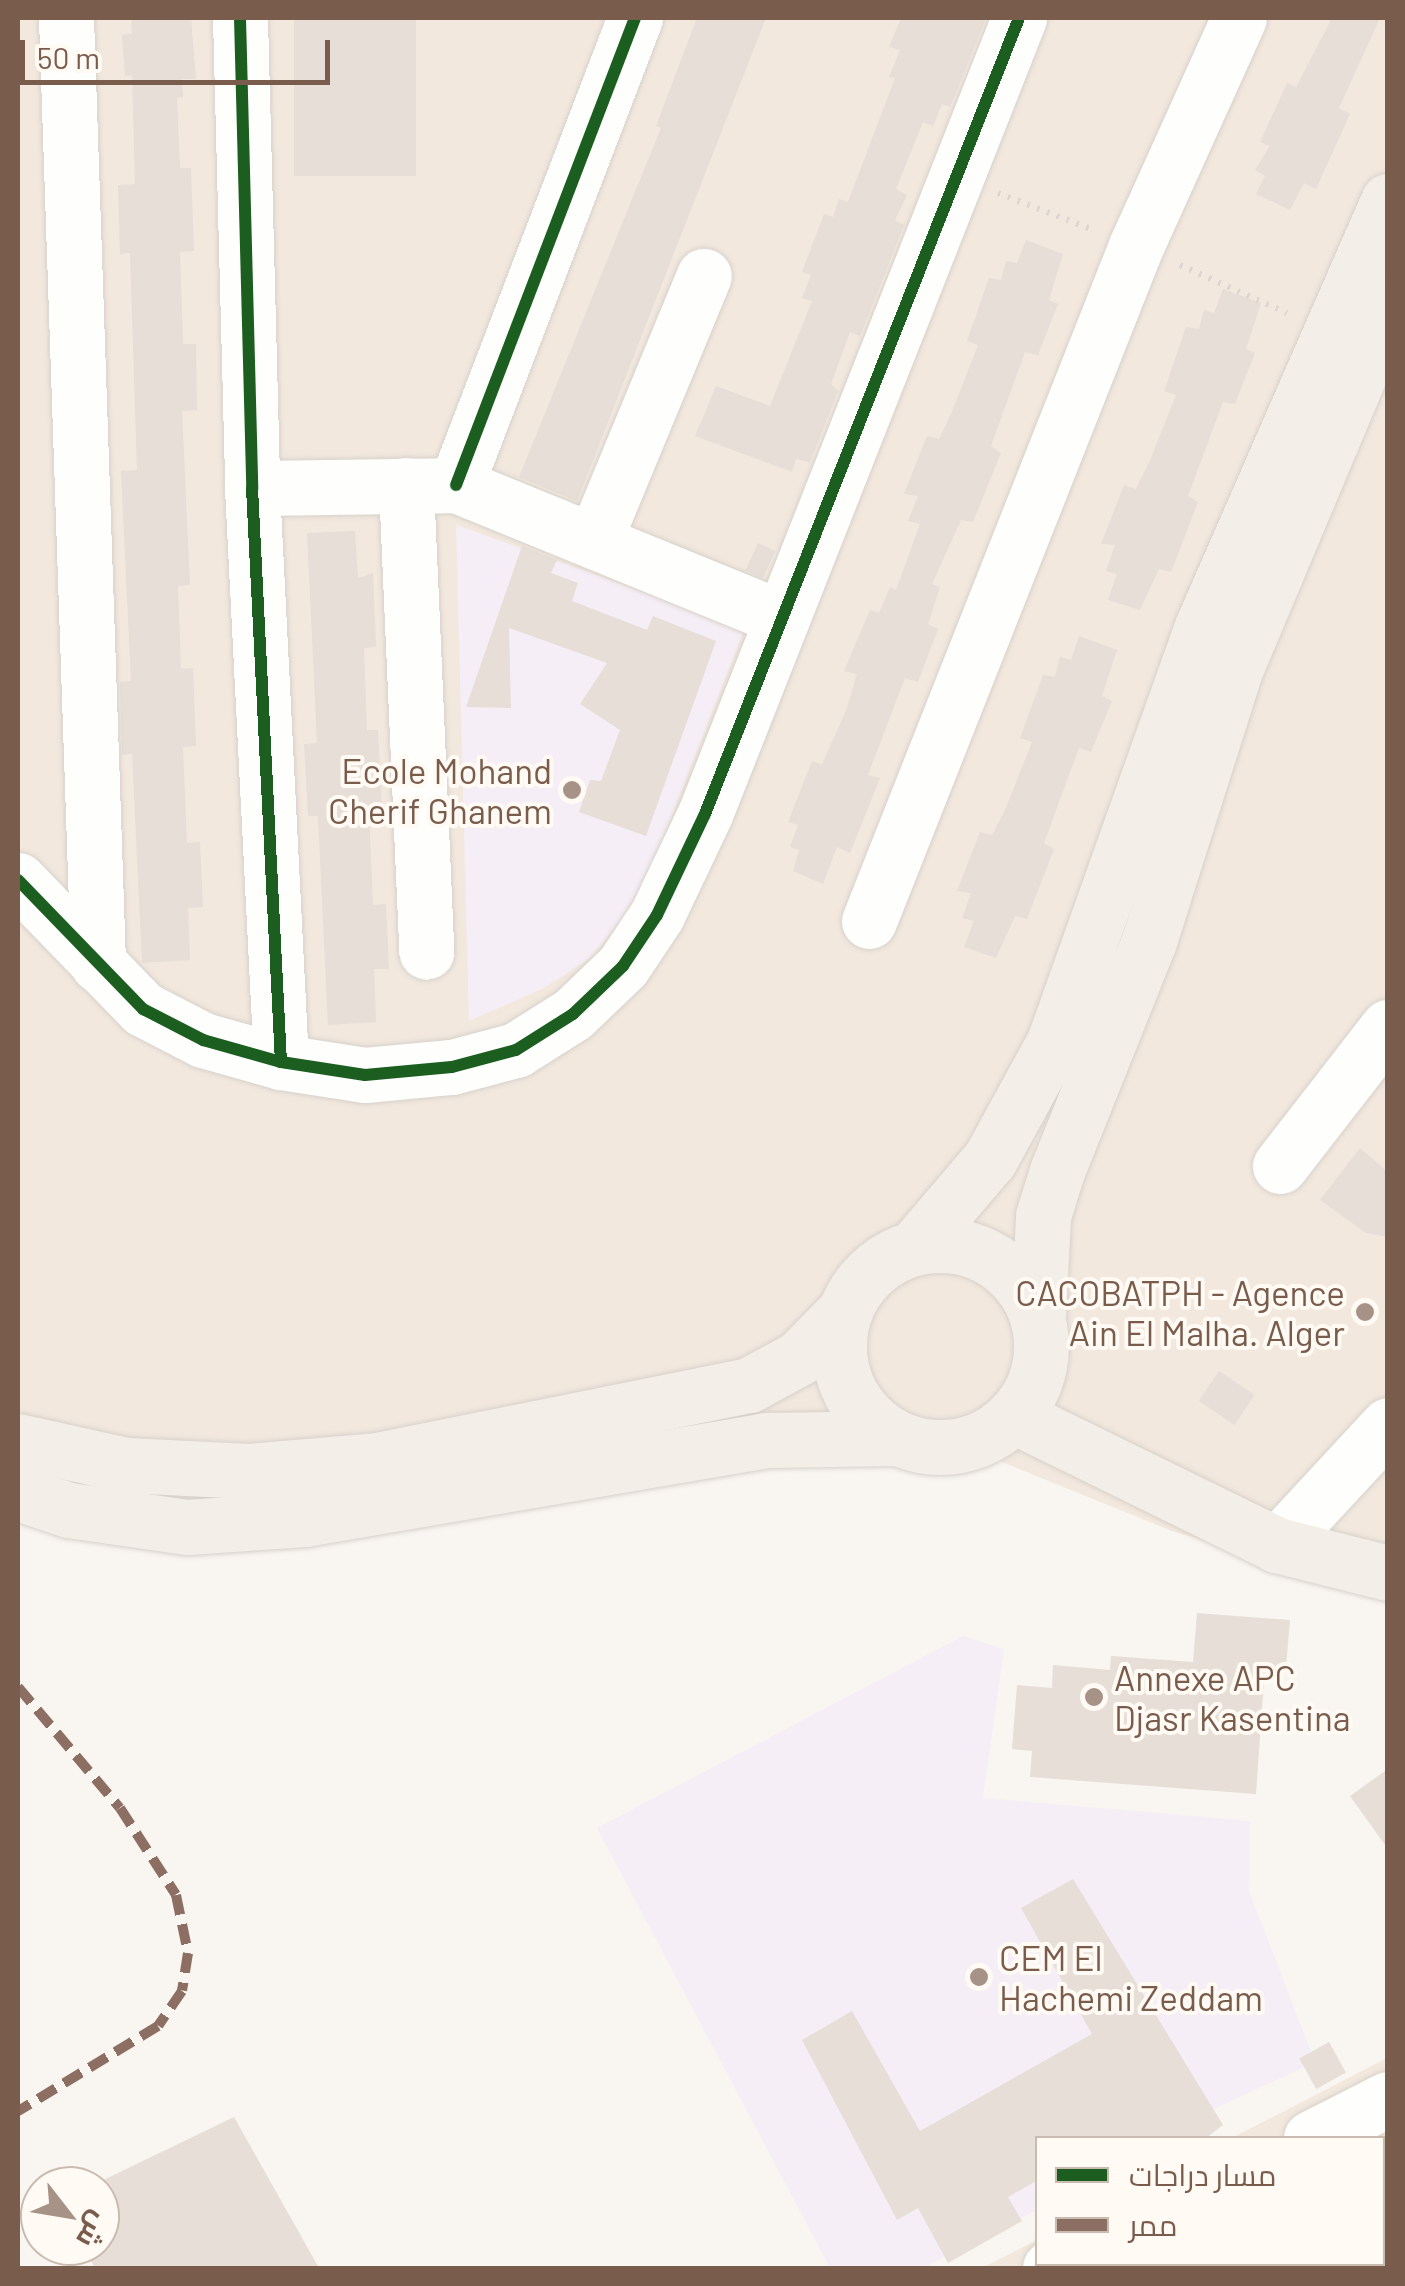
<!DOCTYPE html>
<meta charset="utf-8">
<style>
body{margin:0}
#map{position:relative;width:1405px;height:2286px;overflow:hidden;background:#f9f5f0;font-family:Barlow,Cairo,sans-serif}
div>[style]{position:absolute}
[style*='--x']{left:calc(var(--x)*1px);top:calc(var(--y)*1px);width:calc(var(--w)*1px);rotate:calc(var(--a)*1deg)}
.residential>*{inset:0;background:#f2e8de}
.education>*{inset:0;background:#f6eef6}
.building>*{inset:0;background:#e6ded7;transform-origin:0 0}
.path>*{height:6px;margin-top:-3px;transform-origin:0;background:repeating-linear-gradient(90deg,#dcd5d0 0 2.5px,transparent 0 10.5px)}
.roads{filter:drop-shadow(0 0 2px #d7d1cb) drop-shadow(0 0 2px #d7d1cb)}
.minor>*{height:55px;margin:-27.5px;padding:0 27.5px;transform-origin:27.5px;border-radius:27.5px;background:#fefefd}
.major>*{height:55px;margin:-27.5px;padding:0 27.5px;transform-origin:27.5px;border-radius:27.5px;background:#f3eee8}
.major>.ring{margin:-27.5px;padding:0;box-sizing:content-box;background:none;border:55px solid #f3eee8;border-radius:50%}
.quiet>*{height:10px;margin-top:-5px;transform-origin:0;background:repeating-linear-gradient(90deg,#8d6e63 0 20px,transparent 0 30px)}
.cycleway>*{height:12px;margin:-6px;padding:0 6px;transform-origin:6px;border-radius:6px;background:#1b5e20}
.dots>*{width:28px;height:28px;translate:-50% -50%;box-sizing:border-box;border:5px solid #fffaf3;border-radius:50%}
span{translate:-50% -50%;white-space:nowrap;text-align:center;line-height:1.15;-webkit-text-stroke:8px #fffaf3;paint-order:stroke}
.poi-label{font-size:35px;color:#7a5c4d}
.right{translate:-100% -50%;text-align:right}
.left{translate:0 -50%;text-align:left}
.frame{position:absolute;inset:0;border:20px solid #7a5c4d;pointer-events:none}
.legend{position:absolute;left:1035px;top:2136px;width:350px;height:130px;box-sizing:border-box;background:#fffaf3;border:2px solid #cabbb1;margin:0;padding:12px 18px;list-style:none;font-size:30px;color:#7a5c4d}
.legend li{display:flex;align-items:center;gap:20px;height:50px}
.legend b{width:50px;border:2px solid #cabbb1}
.north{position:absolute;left:20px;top:2166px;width:100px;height:100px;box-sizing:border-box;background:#fffaf3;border:2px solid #cabbb1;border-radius:50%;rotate:121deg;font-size:28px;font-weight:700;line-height:40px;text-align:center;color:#7a5c4d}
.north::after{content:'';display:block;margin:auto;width:35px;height:45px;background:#a69286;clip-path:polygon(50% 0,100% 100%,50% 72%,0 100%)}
.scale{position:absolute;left:20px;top:40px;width:310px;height:45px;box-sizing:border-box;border:5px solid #7a5c4d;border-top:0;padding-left:12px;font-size:30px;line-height:35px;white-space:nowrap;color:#7a5c4d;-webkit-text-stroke:8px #fffaf3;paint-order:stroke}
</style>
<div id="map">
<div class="residential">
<div style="clip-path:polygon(18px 18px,1387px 18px,1387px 1594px,1172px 1531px,916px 1427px,170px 1510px,18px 1472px)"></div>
<div style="clip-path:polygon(1387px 2058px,1387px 2268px,982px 2268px,1037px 2240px,1038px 2264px,1382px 2264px,1382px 2138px,1232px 2138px)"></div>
</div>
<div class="education">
<div style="clip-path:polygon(456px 525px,745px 628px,649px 873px,621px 920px,590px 958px,542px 989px,469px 1021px)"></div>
<div style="clip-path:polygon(963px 1636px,1004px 1649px,983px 1798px,1250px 1821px,1249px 1891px,1315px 2062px,1214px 2109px,1219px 2118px,1179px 2138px,1038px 2138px,1037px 2210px,923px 2268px,830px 2268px,597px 1828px)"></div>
</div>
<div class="building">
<div style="clip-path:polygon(131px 18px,191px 18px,196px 79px,182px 79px,183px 97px,177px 98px,180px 168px,191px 168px,194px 251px,180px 252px,183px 344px,196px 344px,197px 410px,182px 411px,190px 585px,178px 586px,181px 669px,193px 668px,196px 746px,183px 747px,187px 843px,200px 842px,203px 907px,188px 908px,190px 960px,142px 963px,132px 754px,122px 755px,120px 682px,131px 681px,121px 471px,137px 470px,130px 253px,120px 254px,118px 185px,135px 184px,132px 75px,125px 76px,122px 35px,132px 34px)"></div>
<div style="left:294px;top:18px;width:122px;height:158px"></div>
<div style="clip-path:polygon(697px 18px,766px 18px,577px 501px,519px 477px,661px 128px,656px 126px)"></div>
<div style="clip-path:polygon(901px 18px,986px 18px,950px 107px,942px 104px,933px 126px,923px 122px,896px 189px,907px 195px,895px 220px,904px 225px,860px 336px,850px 332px,831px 384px,838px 391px,810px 462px,796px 459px,792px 472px,695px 436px,716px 386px,770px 406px,812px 301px,802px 298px,811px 275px,802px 272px,824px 214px,833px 217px,839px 199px,848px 202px,895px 78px,889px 77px,900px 50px,889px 47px)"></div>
<div style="clip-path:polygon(1332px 18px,1380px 18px,1339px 108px,1350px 114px,1316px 189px,1304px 183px,1290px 210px,1256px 194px,1265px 176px,1255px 170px,1270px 146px,1260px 142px,1287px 83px,1296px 87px)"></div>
<div style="clip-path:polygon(1026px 240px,1063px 254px,1049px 300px,1058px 304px,1038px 355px,1025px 352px,991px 446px,1001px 453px,973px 522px,961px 520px,932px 584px,940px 587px,928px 624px,938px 629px,918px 682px,905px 678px,868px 775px,880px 778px,850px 853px,837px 847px,823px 884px,793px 871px,799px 850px,790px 847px,798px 825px,788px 822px,812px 761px,822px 764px,846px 711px,857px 674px,844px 671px,870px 610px,879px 613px,890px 587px,896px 590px,920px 524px,908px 521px,918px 496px,904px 494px,927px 436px,939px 439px,951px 414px,978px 345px,967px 341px,989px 278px,1001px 280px,1006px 261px,1017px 263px)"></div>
<div style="clip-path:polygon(1223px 289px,1261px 303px,1246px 349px,1255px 353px,1235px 404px,1223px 402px,1188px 496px,1198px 502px,1171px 572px,1159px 569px,1140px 610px,1108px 600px,1117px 574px,1106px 571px,1115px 545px,1101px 544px,1124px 485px,1136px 489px,1149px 463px,1176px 395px,1164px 391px,1186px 327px,1199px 329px,1204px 310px,1214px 313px)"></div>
<div style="clip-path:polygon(355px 531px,358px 578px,373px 573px,376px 647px,364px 648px,367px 730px,378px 730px,382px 808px,369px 809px,373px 905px,386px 904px,389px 969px,374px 969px,376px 1022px,328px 1025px,318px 816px,308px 816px,304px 744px,317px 743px,307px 533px)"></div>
<div style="left:758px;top:543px;width:19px;height:30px;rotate:25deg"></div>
<div style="clip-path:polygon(522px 546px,557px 560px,551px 573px,578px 583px,572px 601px,647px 630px,653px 616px,716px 641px,646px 836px,579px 812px,590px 780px,601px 781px,620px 730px,580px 704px,607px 663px,509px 628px,511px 708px,466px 707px)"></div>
<div style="clip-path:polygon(1079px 636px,1117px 650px,1102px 696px,1112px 701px,1091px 752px,1079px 748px,1044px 843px,1054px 849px,1027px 919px,1015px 916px,996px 958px,964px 947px,974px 921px,962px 918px,971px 893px,957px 891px,980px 832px,992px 835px,1005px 810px,1032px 742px,1020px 738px,1043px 675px,1055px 677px,1060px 657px,1071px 660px)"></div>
<div style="clip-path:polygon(1360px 1148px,1388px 1172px,1388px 1237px,1366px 1233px,1320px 1200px)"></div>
<div style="left:1219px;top:1371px;width:43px;height:36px;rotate:34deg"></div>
<div style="clip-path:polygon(1197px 1613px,1290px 1620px,1286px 1667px,1265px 1666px,1256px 1794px,1030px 1777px,1032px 1751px,1012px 1749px,1017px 1685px,1052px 1688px,1053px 1665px,1110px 1670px,1111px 1656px,1193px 1662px)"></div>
<div style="clip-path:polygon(1388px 1769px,1388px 1849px,1350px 1796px)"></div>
<div style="clip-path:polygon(1073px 1879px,1223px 2125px,1206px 2138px,1038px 2138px,1038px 2180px,1008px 2197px,1022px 2221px,948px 2263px,918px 2208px,897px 2220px,802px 2040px,852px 2011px,920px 2131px,1092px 2034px,1021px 1908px)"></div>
<div style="left:1329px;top:2042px;width:35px;height:34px;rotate:61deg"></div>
<div style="clip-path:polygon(234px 2117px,319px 2268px,95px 2268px,83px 2246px,100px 2246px,100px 2186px,91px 2186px)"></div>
</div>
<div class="path">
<div style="--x:998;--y:193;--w:103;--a:21.1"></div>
<div style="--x:1180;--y:265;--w:117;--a:24.2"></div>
</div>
<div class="roads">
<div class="minor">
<div style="--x:66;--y:18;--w:947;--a:88.06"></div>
<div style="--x:240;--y:18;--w:470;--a:88.5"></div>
<div style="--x:252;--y:488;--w:575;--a:87.11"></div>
<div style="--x:406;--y:485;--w:467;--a:87.5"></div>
<div style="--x:456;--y:485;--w:500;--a:-69.03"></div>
<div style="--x:252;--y:488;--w:204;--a:-0.8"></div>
<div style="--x:456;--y:485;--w:352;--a:22.2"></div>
<div style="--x:594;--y:541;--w:287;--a:-67.5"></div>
<div style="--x:18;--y:880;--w:180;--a:45.9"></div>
<div style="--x:143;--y:1009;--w:68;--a:27.3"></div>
<div style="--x:203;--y:1040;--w:81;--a:15.8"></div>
<div style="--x:281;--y:1062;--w:85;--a:8.8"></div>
<div style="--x:365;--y:1075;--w:87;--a:-5.3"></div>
<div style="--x:452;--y:1067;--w:66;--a:-14.9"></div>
<div style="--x:516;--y:1050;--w:67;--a:-32.3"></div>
<div style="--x:573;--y:1014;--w:69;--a:-43.8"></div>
<div style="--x:623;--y:966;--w:61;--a:-56.3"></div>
<div style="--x:657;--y:915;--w:112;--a:-64.6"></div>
<div style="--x:705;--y:814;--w:856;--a:-68.47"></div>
<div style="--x:869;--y:921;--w:726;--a:-68.42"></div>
<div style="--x:1136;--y:246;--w:250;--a:-65.7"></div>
<div style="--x:1280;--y:1166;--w:176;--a:-52.2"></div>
<div style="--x:1277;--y:1545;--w:163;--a:-47.2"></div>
<div style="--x:1311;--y:2138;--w:86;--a:-26.9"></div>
<div style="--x:1050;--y:2268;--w:12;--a:-20"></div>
</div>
<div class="major">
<div class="ring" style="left:839px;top:1245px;width:147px;height:147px"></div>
<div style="--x:915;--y:1247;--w:116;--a:-49.6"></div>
<div style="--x:990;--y:1159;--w:133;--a:-61.3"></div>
<div style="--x:1054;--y:1042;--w:441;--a:-70.4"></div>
<div style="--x:1202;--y:627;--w:465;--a:-66.4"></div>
<div style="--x:1038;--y:1316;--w:100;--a:-87.1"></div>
<div style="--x:1043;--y:1216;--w:47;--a:-72.7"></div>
<div style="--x:1057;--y:1171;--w:248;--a:-68.2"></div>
<div style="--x:1149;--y:941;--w:284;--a:-72.4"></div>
<div style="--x:1235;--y:670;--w:395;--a:-67.2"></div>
<div style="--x:1014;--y:1416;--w:293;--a:26.1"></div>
<div style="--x:1277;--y:1545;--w:114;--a:14.2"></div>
<div style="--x:18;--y:1441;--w:111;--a:12.5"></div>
<div style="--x:126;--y:1465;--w:123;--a:2.8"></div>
<div style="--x:249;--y:1471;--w:128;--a:-4.9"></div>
<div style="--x:377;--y:1460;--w:379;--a:-11.4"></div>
<div style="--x:749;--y:1385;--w:57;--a:-28.4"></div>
<div style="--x:799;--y:1358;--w:64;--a:-45.6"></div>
<div style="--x:18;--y:1493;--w:54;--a:18.4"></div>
<div style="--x:69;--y:1510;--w:119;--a:8.2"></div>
<div style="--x:187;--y:1527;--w:118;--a:-3.9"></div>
<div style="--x:305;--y:1519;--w:468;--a:-9.7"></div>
<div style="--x:766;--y:1440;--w:130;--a:-0.9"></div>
</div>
</div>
<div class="quiet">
<div style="--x:18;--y:1687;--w:158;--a:49.9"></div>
<div style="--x:120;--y:1808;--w:103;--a:57.2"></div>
<div style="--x:176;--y:1895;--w:59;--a:78.3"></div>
<div style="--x:188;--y:1953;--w:38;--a:99"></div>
<div style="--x:182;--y:1991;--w:42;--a:124.4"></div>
<div style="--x:158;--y:2026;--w:164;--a:148.7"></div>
</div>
<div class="cycleway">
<div style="--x:240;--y:18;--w:470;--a:88.5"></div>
<div style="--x:252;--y:488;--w:575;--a:87.11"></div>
<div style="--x:456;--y:485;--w:500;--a:-69.03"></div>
<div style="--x:18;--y:880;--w:180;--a:45.9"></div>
<div style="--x:143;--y:1009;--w:68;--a:27.3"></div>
<div style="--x:203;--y:1040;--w:81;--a:15.8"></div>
<div style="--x:281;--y:1062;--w:85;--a:8.8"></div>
<div style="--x:365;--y:1075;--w:87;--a:-5.3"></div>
<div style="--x:452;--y:1067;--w:66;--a:-14.9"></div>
<div style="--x:516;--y:1050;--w:67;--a:-32.3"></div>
<div style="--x:573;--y:1014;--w:69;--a:-43.8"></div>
<div style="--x:623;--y:966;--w:61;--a:-56.3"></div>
<div style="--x:657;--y:915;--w:112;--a:-64.6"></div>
<div style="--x:705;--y:814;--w:856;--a:-68.47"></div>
</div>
<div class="dots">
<div style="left:572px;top:790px;background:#a69286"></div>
<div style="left:1365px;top:1312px;background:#a69286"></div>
<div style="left:1094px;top:1697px;background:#a69286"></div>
<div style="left:979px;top:1977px;background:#a69286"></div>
</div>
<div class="poi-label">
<span class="right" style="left:552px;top:790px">Ecole Mohand<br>Cherif Ghanem</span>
<span class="right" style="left:1345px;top:1312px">CACOBATPH - Agence<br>Ain El Malha. Alger</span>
<span class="left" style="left:1114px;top:1697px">Annexe APC<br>Djasr Kasentina</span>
<span class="left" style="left:999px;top:1977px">CEM El<br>Hachemi Zeddam</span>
</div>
<div class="frame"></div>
<ul class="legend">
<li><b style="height:12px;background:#1b5e20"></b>مسار دراجات</li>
<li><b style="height:12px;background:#8d6e63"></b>ممر</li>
</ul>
<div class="north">ش</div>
<div class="scale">50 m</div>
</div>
